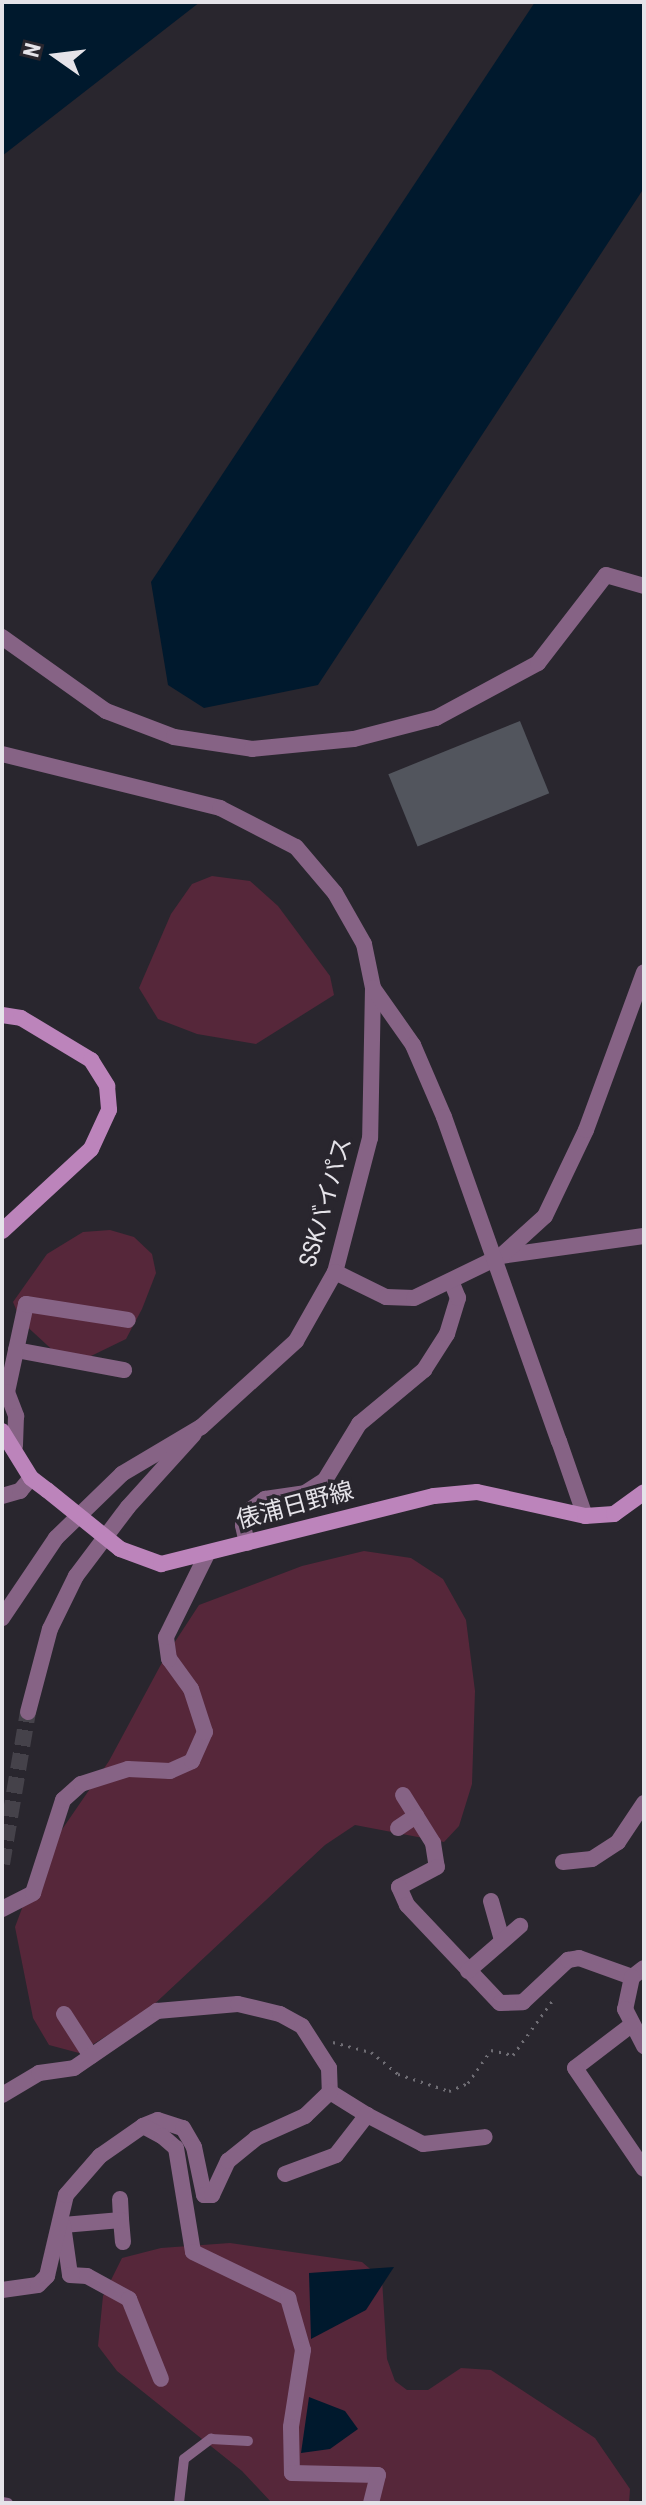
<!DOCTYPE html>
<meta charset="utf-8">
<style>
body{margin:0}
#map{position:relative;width:646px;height:2505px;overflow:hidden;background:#29262e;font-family:"Roboto Condensed","Noto Sans JP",sans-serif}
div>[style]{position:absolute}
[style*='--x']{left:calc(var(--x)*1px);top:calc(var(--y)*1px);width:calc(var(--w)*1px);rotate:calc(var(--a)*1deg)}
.green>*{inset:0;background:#56273a}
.water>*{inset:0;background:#00192d}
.building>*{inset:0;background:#52555d;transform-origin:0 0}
.tertiary-tunnel>*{height:16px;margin-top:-8px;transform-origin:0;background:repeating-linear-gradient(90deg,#45424a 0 16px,transparent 0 24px)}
.path>*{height:3px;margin-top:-1.5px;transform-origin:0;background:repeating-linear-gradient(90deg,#6f6d74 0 2px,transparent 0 8px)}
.service>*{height:10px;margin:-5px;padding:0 5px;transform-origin:5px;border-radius:5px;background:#866385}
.minor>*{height:16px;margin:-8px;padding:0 8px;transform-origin:8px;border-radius:8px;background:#866385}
.tertiary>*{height:16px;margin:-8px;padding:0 8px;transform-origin:8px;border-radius:8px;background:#866385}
.secondary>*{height:16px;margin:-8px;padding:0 8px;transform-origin:8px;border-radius:8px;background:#bc84bb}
.tertiary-bridge>*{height:16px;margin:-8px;padding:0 8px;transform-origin:8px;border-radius:8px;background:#866385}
.secondary-bridge>*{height:16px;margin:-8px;padding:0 8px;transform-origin:8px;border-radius:8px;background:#bc84bb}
span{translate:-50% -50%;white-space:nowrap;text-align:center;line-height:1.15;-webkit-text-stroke:7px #29262e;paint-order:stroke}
.street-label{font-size:24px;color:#e5e3e9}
.frame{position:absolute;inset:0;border:4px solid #e5e3e9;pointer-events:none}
.north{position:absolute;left:16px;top:16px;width:80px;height:80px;-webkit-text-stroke:6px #29262e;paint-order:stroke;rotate:284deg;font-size:22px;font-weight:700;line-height:32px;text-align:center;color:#e5e3e9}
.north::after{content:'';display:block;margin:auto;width:28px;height:36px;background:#e5e3e9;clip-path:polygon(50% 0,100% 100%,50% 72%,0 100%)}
</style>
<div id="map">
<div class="green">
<div style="clip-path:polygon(212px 876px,250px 881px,278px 906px,330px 976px,334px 995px,256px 1044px,197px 1034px,158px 1019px,139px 988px,171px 914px,192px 884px)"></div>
<div style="clip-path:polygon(110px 1230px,134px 1237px,152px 1254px,156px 1273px,142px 1309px,126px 1339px,91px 1356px,60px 1357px,21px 1321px,13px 1302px,47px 1254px,83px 1232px)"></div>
<div style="clip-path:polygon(364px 1551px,411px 1558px,443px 1579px,466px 1620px,475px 1691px,472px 1784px,459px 1826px,444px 1842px,355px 1825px,325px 1845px,148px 2010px,79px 2053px,49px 2045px,33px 2018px,15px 1927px,39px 1863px,109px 1761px,165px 1657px,199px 1605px,302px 1566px)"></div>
<div style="clip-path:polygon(230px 2243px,362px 2262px,382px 2279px,387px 2359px,395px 2381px,407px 2390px,428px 2390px,461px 2368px,491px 2370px,595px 2438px,630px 2489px,629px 2503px,272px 2503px,242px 2471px,117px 2371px,98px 2346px,103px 2296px,122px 2258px,161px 2248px)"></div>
</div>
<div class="water">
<div style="clip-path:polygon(2px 2px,200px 2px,2px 156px)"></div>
<div style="clip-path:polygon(535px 2px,644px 2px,644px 188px,318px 685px,204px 708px,168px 685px,151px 582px)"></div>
<div style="clip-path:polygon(394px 2267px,366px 2310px,311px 2339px,309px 2273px)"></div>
<div style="clip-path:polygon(309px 2397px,345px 2411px,358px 2429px,330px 2449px,301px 2453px)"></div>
</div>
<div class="building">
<div style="left:520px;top:721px;width:78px;height:142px;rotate:68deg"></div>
</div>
<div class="tertiary-tunnel">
<div style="--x:2;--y:1864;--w:154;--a:-80.3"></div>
</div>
<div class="path">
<div style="--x:333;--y:2042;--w:39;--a:15"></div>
<div style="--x:371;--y:2052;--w:35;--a:39"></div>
<div style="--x:398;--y:2074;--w:54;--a:18.4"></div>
<div style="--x:449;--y:2091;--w:21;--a:-23"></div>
<div style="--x:468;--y:2083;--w:40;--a:-55.1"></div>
<div style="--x:491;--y:2050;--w:23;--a:13"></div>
<div style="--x:513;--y:2055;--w:68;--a:-54"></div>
</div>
<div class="service">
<div style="--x:2;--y:2502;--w:6;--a:9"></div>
<div style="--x:179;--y:2503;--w:44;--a:-83.5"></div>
<div style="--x:184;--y:2459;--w:34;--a:-37"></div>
<div style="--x:211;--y:2439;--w:37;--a:3"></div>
</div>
<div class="minor">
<div style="--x:2;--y:637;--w:128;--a:35.4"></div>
<div style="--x:106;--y:711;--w:73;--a:20.9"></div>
<div style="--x:174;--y:737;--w:79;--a:8.7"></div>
<div style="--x:252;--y:749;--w:102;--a:-5.6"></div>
<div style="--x:354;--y:739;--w:85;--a:-14.4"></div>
<div style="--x:436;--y:718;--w:116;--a:-28.3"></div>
<div style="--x:538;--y:663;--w:111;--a:-52.3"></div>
<div style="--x:606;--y:575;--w:40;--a:16"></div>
<div style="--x:501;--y:1256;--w:144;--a:-8"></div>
<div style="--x:16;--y:1350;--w:110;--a:10.5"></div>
<div style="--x:2;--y:1390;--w:5;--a:22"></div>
<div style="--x:7;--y:1392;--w:90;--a:-77.8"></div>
<div style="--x:26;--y:1304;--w:103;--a:8.9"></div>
<div style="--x:7;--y:1392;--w:26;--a:69"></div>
<div style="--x:16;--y:1416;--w:30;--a:92"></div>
<div style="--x:2;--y:1496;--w:19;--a:-16"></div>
<div style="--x:20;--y:1491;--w:17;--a:-50"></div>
<div style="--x:247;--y:1543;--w:18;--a:-103"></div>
<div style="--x:243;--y:1525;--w:17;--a:-65"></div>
<div style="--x:250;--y:1510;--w:19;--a:-36"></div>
<div style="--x:265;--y:1499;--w:40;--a:-8.5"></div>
<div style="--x:305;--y:1493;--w:24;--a:-33"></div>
<div style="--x:325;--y:1480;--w:66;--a:-58.7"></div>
<div style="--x:359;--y:1424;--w:85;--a:-39.7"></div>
<div style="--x:424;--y:1370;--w:43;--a:-57.4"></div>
<div style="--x:447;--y:1334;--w:38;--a:-73"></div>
<div style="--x:458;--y:1298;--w:16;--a:-112"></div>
<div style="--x:403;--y:1795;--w:57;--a:58"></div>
<div style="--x:433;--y:1843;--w:24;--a:81"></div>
<div style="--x:437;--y:1867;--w:43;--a:152.2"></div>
<div style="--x:399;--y:1887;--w:20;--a:66"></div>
<div style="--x:407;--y:1905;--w:135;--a:46.5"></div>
<div style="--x:500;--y:2003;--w:23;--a:-2"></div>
<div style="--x:523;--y:2002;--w:62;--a:-43"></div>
<div style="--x:568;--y:1960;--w:11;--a:-10"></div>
<div style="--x:579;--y:1958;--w:56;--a:19.7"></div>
<div style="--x:398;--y:1828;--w:22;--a:-34"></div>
<div style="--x:563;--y:1862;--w:29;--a:-6"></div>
<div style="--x:592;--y:1859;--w:31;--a:-33"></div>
<div style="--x:618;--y:1842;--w:47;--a:-56.3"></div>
<div style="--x:491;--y:1901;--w:41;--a:74.2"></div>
<div style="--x:2;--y:1909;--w:35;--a:-27"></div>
<div style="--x:33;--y:1893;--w:98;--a:-72.1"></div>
<div style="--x:63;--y:1800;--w:24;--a:-42"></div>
<div style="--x:81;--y:1784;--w:49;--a:-17.7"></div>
<div style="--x:128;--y:1769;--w:42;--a:2.7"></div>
<div style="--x:170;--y:1771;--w:24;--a:-24"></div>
<div style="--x:192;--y:1761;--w:32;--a:-66"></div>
<div style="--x:205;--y:1732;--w:45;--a:-108"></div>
<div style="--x:191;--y:1689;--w:37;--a:-126"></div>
<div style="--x:169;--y:1659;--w:22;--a:-98"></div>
<div style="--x:166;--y:1637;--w:93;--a:-63.7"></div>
<div style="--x:644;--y:1968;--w:15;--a:143"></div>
<div style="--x:632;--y:1977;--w:33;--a:102"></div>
<div style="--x:625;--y:2009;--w:42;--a:62.8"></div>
<div style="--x:468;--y:1971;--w:69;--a:-40.9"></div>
<div style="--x:64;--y:2014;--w:50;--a:57.3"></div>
<div style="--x:630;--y:2026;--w:69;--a:142.6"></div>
<div style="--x:575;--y:2068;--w:122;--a:55.7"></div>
<div style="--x:2;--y:2095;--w:43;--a:-30.7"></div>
<div style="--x:39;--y:2073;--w:35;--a:-8"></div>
<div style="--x:74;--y:2068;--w:101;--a:-34.5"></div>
<div style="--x:157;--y:2011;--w:81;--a:-4.9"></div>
<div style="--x:238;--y:2004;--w:43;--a:13.4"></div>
<div style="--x:280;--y:2014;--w:25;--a:29"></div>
<div style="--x:302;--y:2026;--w:50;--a:57.3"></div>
<div style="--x:329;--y:2068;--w:24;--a:88"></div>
<div style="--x:330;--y:2092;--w:44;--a:31.9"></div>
<div style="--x:367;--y:2115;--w:63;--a:27.4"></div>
<div style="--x:423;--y:2144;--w:62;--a:-6.4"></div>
<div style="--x:143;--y:2126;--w:16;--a:-22"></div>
<div style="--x:158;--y:2120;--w:26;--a:18"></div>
<div style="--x:183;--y:2128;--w:22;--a:60"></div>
<div style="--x:194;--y:2147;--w:49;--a:78.2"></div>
<div style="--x:204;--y:2195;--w:8;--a:0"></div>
<div style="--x:212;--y:2195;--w:38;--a:-65"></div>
<div style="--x:228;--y:2161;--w:36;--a:-39"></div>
<div style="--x:256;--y:2138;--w:54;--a:-24.2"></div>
<div style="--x:305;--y:2116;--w:35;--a:-44"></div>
<div style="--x:285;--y:2174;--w:54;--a:-20.4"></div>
<div style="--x:336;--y:2155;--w:51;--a:-52.2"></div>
<div style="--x:120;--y:2199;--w:21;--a:87"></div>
<div style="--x:123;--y:2242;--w:22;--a:-95"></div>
<div style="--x:121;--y:2220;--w:58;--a:175.1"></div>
<div style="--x:63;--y:2225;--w:50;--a:82"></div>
<div style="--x:70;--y:2275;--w:17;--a:3"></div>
<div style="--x:87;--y:2276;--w:48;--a:28.7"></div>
<div style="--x:129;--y:2299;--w:86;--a:68.2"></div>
<div style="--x:2;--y:2290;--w:36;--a:-8"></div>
<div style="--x:38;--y:2285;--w:13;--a:-45"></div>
<div style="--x:47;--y:2276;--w:83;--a:-76.8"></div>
<div style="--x:66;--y:2195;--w:52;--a:-48.9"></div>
<div style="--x:100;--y:2156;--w:52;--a:-34.9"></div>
<div style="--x:143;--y:2126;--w:21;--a:28"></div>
<div style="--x:162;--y:2136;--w:18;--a:41"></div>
<div style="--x:176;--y:2148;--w:105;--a:80.7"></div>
<div style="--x:193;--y:2252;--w:106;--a:25.8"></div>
<div style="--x:288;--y:2298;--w:54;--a:73.9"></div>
<div style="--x:303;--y:2350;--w:78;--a:98.9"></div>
<div style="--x:291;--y:2427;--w:46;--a:88.8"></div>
<div style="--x:292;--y:2473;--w:86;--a:1.3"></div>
<div style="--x:378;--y:2475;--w:29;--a:104"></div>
</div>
<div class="tertiary">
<div style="--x:2;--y:754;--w:225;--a:13.9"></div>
<div style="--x:220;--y:808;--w:85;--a:27.2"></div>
<div style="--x:296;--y:847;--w:60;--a:49.7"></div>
<div style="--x:335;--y:893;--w:59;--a:60.4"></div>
<div style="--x:364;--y:944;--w:45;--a:78.4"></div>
<div style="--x:373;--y:988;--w:150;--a:91.1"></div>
<div style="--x:370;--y:1138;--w:138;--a:104.6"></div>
<div style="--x:335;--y:1272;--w:79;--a:119.5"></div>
<div style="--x:296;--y:1341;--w:128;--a:137.8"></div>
<div style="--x:201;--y:1427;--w:92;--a:149.3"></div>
<div style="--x:122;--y:1474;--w:92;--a:135.9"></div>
<div style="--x:56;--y:1538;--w:97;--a:124"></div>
<div style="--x:373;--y:988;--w:70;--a:54.9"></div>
<div style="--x:413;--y:1045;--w:78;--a:66.7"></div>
<div style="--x:335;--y:1272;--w:57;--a:26.1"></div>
<div style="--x:386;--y:1297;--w:28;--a:2"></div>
<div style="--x:414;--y:1298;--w:97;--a:-25.8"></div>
<div style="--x:501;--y:1256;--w:59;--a:-42.3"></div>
<div style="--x:545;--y:1216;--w:95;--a:-64.5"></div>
<div style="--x:586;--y:1130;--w:168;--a:-69.8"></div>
<div style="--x:559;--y:1441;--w:79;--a:70.9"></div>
<div style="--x:28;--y:1712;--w:86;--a:-75.2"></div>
<div style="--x:50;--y:1629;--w:59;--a:-63.9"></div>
<div style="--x:76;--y:1576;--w:86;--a:-53"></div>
<div style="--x:128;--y:1507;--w:98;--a:-47.9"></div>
</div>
<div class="secondary">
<div style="--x:2;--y:1015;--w:19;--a:9"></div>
<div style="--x:21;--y:1018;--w:82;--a:31"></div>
<div style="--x:91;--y:1060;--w:31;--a:58"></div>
<div style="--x:107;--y:1086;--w:24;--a:85"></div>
<div style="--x:109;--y:1110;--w:43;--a:114.8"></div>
<div style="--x:91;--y:1149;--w:121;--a:137.3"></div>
<div style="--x:2;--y:1431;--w:55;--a:58.3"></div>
<div style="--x:31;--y:1478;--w:20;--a:37"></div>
<div style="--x:120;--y:1549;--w:44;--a:20.1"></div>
<div style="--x:161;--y:1564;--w:281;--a:-14"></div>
<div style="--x:434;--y:1496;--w:43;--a:-5.3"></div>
<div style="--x:477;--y:1492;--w:111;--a:12.5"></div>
<div style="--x:585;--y:1516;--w:29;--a:-4"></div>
<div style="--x:614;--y:1514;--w:37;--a:-36"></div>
</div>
<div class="tertiary-bridge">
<div style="--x:444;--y:1117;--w:344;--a:70.5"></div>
</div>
<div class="secondary-bridge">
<div style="--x:47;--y:1490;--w:94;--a:38.9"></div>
</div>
<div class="street-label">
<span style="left:326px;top:1202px;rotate:-74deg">SSKバイパス</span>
<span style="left:295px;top:1506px;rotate:-15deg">俵浦日野線</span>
</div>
<div class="frame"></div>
<div class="north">N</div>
</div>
